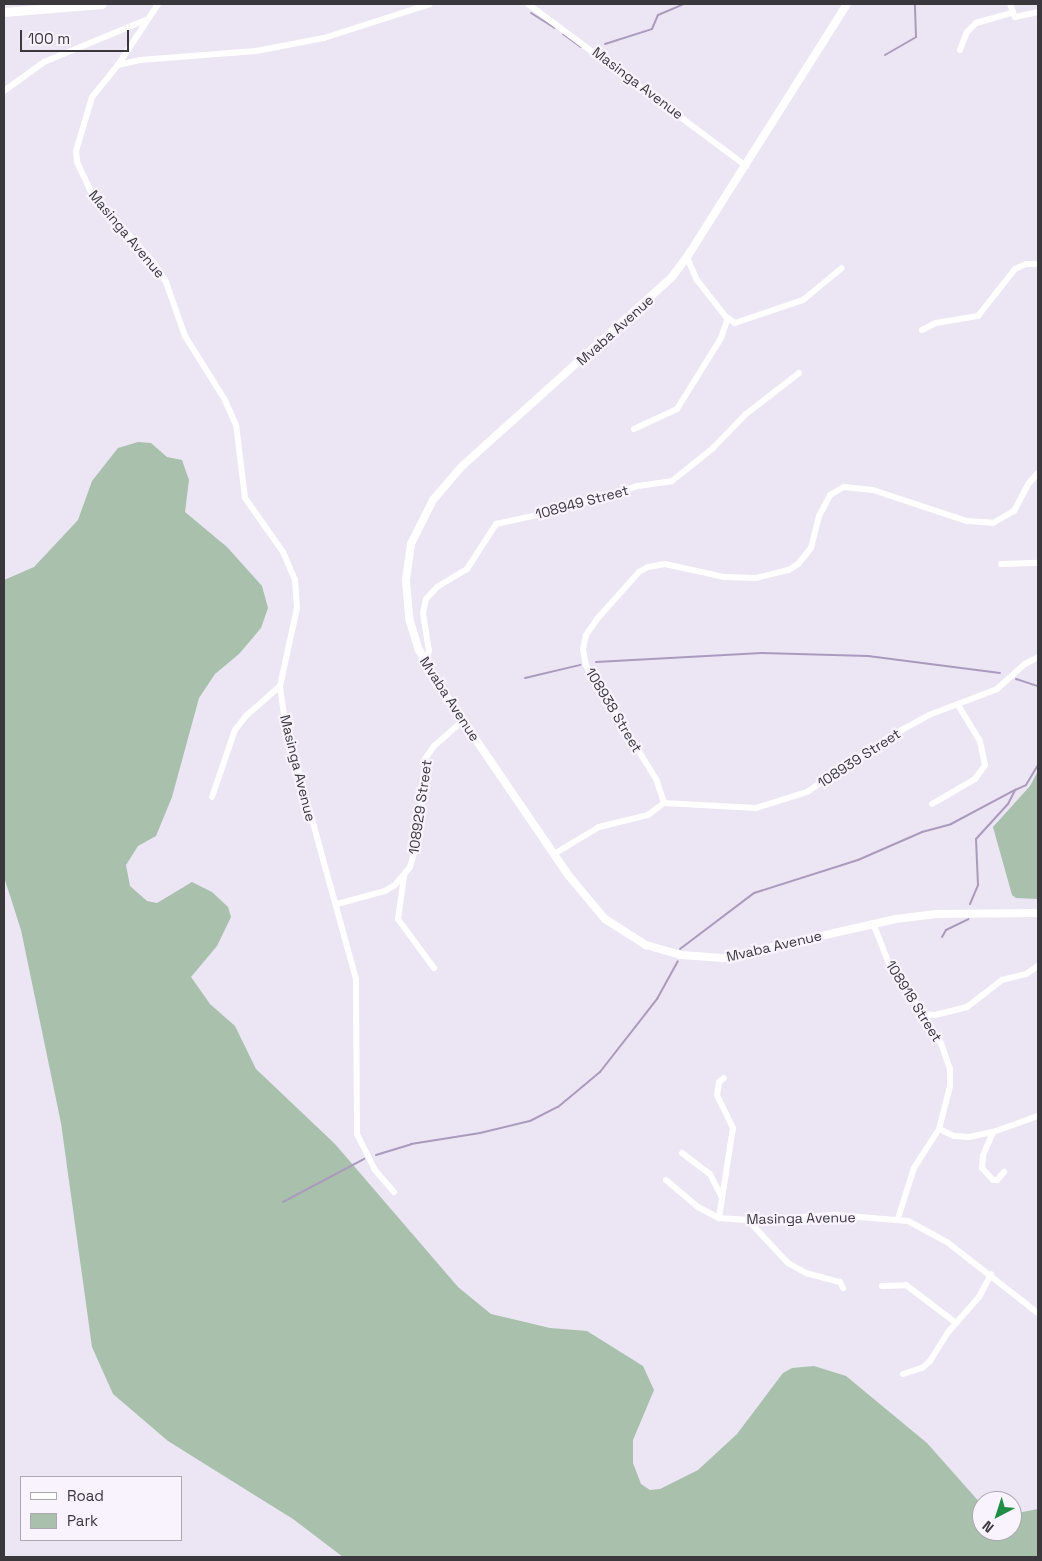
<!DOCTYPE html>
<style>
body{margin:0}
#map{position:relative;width:1042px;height:1561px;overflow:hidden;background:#ece5f4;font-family:"Space Grotesk",sans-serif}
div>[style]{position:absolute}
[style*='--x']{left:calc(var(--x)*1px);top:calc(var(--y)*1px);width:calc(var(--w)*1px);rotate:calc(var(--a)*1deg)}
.green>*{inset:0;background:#a8c0ac}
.stream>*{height:2px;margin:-1px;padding:0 1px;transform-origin:1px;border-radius:1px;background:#aa9bbc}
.minor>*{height:6px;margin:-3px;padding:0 3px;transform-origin:3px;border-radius:3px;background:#fff}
.tertiary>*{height:8px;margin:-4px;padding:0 4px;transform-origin:4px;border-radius:4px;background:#fff}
.secondary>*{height:9px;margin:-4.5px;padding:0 4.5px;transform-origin:4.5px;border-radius:4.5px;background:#fff}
span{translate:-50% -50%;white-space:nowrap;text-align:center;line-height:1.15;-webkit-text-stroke:4.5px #f8f3fd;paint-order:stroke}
.street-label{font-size:14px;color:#3a373d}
.frame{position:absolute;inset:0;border:5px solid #3a373d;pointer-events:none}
.legend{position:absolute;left:20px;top:1476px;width:162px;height:65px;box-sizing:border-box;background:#f8f3fd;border:1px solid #aca8b0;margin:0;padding:6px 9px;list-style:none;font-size:15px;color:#3a373d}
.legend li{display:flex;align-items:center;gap:10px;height:25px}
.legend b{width:25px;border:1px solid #aca8b0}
.north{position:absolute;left:972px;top:1491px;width:50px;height:50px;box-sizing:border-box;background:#f8f3fd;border:1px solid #aca8b0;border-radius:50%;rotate:220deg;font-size:14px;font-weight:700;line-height:20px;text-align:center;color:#3a373d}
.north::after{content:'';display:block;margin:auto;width:18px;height:22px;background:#1f8d45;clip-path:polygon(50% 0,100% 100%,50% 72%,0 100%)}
.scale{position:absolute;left:20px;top:30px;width:109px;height:22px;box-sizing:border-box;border:2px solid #3a373d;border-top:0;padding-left:6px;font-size:15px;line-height:18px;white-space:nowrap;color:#3a373d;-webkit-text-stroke:4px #f8f3fd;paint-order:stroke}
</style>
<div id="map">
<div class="green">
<div style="clip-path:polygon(138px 442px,151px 443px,167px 457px,182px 460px,189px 480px,185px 512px,227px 547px,262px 586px,268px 608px,261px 628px,239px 654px,215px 674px,199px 698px,172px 797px,156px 836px,138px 846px,126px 865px,130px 886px,147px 901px,157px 903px,192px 882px,212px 892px,228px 907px,231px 917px,217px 946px,191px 977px,210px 1004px,235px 1026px,256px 1069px,335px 1144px,458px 1287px,491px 1314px,550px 1328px,587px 1331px,643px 1366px,654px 1390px,633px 1440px,633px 1463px,641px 1484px,650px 1490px,660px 1489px,698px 1470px,737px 1434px,783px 1373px,792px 1368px,814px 1366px,846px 1376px,927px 1443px,982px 1505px,982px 1531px,1012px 1531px,1012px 1514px,1038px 1509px,1038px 1557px,343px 1557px,293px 1519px,168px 1441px,113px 1394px,92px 1347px,61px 1123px,21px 930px,4px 877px,4px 580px,34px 567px,78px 520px,92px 481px,118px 448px)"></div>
<div style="clip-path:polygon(1038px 771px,1038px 899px,1016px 898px,1012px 895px,993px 827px,1030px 786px)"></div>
</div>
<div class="stream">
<div style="--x:531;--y:13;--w:28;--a:32"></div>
<div style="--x:563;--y:34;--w:22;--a:36"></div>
<div style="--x:605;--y:44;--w:49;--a:-17.7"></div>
<div style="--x:652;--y:29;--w:15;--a:-67"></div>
<div style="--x:658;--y:15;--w:28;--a:-23"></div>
<div style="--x:885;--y:55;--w:36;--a:-30"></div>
<div style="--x:916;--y:37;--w:33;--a:-92"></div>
<div style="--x:596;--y:662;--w:166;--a:-3.1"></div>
<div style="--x:762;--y:653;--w:106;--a:1.6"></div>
<div style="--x:868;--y:656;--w:133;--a:7.3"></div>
<div style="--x:525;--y:678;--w:57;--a:-13.3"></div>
<div style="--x:1016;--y:679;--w:23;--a:18"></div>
<div style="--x:970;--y:904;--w:21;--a:-67"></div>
<div style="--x:978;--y:885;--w:46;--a:-92.5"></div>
<div style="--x:976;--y:839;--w:47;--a:-47.6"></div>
<div style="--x:1008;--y:804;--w:16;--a:-63"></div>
<div style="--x:1015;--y:790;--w:12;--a:-24"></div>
<div style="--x:1026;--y:785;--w:23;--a:-59"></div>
<div style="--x:942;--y:937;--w:8;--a:-60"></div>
<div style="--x:946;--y:930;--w:25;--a:-26"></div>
<div style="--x:680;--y:949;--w:93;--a:-37.1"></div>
<div style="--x:754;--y:893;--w:109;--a:-17.6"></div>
<div style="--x:858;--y:860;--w:70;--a:-23.6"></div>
<div style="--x:922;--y:832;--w:30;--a:-15"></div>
<div style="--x:951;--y:824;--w:72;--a:-28"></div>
<div style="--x:376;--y:1155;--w:37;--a:-17"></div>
<div style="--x:411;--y:1144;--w:70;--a:-9.1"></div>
<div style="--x:480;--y:1133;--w:51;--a:-13.5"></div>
<div style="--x:530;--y:1121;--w:31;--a:-27"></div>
<div style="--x:558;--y:1107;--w:55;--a:-39.8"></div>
<div style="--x:600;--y:1072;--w:93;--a:-52"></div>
<div style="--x:657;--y:999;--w:43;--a:-61.1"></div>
<div style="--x:283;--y:1202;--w:92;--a:-28"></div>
</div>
<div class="minor">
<div style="--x:528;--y:4;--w:272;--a:36.6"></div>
<div style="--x:1010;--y:4;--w:14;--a:69"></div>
<div style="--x:1015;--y:17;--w:24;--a:-12"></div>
<div style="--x:960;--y:50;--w:19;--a:-69"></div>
<div style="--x:967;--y:32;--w:13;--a:-45"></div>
<div style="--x:976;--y:23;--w:37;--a:-16"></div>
<div style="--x:118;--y:65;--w:73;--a:-56.7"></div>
<div style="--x:4;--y:91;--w:49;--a:-35.9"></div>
<div style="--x:44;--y:62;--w:110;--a:-22.4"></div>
<div style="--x:687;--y:257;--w:25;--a:67"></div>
<div style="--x:697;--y:280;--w:47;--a:51.9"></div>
<div style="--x:726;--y:317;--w:11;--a:34"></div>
<div style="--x:735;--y:323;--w:72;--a:-18.7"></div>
<div style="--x:803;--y:300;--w:50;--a:-39.4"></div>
<div style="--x:922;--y:330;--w:16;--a:-27"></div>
<div style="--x:936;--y:323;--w:43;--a:-9.5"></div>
<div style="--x:978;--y:316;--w:60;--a:-51.8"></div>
<div style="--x:1015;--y:269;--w:12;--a:-24"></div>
<div style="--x:1026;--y:264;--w:12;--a:0"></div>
<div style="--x:634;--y:429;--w:47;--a:-24.9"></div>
<div style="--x:677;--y:409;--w:84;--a:-58.2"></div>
<div style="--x:721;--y:338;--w:21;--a:-71"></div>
<div style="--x:1001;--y:564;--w:37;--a:-2"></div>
<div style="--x:425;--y:663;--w:13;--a:-72"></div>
<div style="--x:429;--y:651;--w:38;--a:-99"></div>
<div style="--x:423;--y:613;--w:14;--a:-78"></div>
<div style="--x:426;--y:599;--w:16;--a:-47"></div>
<div style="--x:437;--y:587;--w:35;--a:-31"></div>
<div style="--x:467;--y:569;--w:54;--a:-57.2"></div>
<div style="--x:496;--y:524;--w:61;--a:-12.2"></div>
<div style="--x:556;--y:511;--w:86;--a:-17"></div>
<div style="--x:638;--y:486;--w:34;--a:-8"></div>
<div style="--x:672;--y:481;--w:53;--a:-38.8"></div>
<div style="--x:713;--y:448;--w:47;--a:-45.9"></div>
<div style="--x:746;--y:414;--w:67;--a:-37.7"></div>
<div style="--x:212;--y:797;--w:71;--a:-71.1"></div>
<div style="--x:235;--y:730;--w:18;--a:-52"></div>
<div style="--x:246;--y:716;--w:45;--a:-41.4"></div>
<div style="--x:664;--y:803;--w:92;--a:3.1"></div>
<div style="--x:756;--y:808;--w:53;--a:-17.4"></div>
<div style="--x:807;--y:792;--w:99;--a:-33.9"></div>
<div style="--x:889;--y:737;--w:46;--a:-28.8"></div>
<div style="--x:929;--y:715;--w:73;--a:-20.9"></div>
<div style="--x:997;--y:689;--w:38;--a:-42"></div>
<div style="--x:1025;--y:664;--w:15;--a:-28"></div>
<div style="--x:932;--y:804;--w:50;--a:-30.2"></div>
<div style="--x:975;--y:779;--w:17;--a:-54"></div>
<div style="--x:985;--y:765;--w:25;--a:-102"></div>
<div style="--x:980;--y:741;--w:42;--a:-121.4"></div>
<div style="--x:554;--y:854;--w:52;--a:-31"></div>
<div style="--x:599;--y:827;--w:50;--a:-13.8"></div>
<div style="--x:648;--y:815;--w:20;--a:-37"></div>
<div style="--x:664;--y:803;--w:25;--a:-108"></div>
<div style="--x:656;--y:779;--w:134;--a:-121.6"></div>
<div style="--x:586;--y:665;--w:16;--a:-101"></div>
<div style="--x:583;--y:649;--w:14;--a:-78"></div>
<div style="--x:586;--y:635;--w:19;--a:-55"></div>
<div style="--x:597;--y:619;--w:63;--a:-48.2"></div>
<div style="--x:639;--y:572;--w:10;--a:-29"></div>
<div style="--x:648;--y:567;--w:17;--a:-10"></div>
<div style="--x:665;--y:564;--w:60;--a:12.4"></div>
<div style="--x:724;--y:577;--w:32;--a:2"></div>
<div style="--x:756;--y:578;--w:34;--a:-14"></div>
<div style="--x:789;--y:570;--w:11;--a:-34"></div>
<div style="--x:798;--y:564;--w:21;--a:-51"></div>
<div style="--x:811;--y:548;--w:33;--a:-76"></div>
<div style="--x:819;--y:516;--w:24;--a:-62"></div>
<div style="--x:830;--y:495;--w:16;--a:-30"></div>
<div style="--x:844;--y:487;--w:29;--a:6"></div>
<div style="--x:873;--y:490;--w:99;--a:18.3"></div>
<div style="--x:967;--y:521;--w:26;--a:4"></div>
<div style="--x:993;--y:523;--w:24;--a:-30"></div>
<div style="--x:1014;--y:511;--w:32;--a:-62"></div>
<div style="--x:1029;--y:483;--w:13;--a:-48"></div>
<div style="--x:404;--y:877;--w:42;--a:98.1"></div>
<div style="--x:398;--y:919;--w:61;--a:53.7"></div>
<div style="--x:337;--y:904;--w:50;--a:-15.2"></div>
<div style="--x:385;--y:891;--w:12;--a:-31"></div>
<div style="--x:395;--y:885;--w:23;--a:-50"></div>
<div style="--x:410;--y:867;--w:33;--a:-74"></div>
<div style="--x:419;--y:835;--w:76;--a:-85.5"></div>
<div style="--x:425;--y:759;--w:16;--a:-55"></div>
<div style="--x:434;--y:746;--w:38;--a:-41"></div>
<div style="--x:873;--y:923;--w:49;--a:68.6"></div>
<div style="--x:891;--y:969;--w:56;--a:53.7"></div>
<div style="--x:924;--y:1014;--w:34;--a:60"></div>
<div style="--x:941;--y:1043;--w:28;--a:71"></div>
<div style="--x:950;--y:1069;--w:17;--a:90"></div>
<div style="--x:950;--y:1086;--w:44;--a:104.3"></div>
<div style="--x:939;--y:1129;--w:46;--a:122.7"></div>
<div style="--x:914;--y:1168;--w:52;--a:107.7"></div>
<div style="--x:924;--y:1014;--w:11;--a:5"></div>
<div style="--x:935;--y:1015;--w:33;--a:-14"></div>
<div style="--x:967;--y:1007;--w:44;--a:-37.6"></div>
<div style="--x:1002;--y:980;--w:25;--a:-14"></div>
<div style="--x:1026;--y:974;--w:14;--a:-34"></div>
<div style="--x:939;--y:1129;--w:17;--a:25"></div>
<div style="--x:954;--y:1136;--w:15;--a:4"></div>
<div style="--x:969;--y:1137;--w:25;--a:-12"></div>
<div style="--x:993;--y:1132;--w:48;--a:-19.6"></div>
<div style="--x:993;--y:1132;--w:26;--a:113"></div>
<div style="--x:983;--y:1156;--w:12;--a:95"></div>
<div style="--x:982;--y:1168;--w:16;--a:47"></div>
<div style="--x:993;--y:1180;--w:4;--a:0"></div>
<div style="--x:997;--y:1180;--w:11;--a:-49"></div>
<div style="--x:682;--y:1153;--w:35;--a:37"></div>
<div style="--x:710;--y:1174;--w:25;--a:63"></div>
<div style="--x:666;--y:1180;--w:42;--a:40.2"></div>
<div style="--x:698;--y:1207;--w:24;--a:28"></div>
<div style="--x:719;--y:1218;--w:29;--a:4"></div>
<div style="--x:748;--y:1220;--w:88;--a:-3.3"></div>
<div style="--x:836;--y:1215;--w:72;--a:4.8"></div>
<div style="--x:908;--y:1221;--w:44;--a:28.3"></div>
<div style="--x:947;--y:1242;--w:115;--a:38"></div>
<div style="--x:394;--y:1192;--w:29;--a:-131"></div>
<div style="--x:375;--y:1170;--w:40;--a:-116.6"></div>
<div style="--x:357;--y:1134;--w:155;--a:-90.4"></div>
<div style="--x:356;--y:979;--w:267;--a:-105.4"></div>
<div style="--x:285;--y:722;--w:36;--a:-98"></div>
<div style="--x:280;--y:686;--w:80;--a:-77.7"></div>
<div style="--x:297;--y:608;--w:28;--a:-94"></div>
<div style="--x:295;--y:580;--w:30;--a:-113"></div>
<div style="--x:283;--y:552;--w:66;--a:-125.1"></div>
<div style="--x:245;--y:498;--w:74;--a:-97"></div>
<div style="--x:236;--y:425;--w:27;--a:-114"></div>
<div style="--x:225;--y:400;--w:75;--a:-122"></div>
<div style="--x:185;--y:336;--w:57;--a:-109.4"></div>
<div style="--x:166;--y:282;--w:22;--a:-122"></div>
<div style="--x:154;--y:263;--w:95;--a:-131.6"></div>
<div style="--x:91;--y:192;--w:33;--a:-115"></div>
<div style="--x:77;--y:162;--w:11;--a:-95"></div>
<div style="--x:76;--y:151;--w:56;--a:-73.5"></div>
<div style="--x:92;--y:97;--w:41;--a:-50.9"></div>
<div style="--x:118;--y:65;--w:23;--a:-13"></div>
<div style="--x:140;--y:60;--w:116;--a:-4.4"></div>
<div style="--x:256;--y:51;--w:69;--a:-10.8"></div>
<div style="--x:324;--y:38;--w:111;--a:-17.8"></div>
<div style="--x:719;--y:1218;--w:91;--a:-81.2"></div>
<div style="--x:733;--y:1128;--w:37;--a:-116"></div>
<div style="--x:717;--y:1095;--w:13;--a:-81"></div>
<div style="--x:719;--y:1082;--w:6;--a:-39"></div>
<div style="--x:748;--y:1220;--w:59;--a:47.1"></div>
<div style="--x:788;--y:1263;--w:21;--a:29"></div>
<div style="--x:806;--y:1273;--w:35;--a:15"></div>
<div style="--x:840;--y:1282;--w:7;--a:63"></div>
<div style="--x:882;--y:1286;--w:24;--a:-2"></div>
<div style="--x:906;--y:1285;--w:63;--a:37.2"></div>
<div style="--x:903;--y:1374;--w:20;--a:-18"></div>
<div style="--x:922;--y:1368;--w:11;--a:-41"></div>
<div style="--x:930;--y:1361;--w:36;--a:-58"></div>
<div style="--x:949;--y:1331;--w:45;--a:-48.6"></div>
<div style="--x:979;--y:1297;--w:26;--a:-62"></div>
</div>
<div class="tertiary">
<div style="--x:847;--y:4;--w:299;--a:122.3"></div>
<div style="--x:687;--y:257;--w:26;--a:127"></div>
<div style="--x:671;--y:278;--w:280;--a:138"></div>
<div style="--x:463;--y:465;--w:46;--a:130.6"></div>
<div style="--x:433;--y:500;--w:49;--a:116.6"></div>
<div style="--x:411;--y:544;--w:37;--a:98"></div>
<div style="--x:406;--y:581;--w:37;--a:85"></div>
<div style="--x:409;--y:618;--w:34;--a:73"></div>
<div style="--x:419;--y:650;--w:46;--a:60.1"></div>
<div style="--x:442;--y:690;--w:225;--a:55.7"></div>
<div style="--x:569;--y:876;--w:56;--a:50.1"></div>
<div style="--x:605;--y:919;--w:49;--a:32.4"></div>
<div style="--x:646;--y:945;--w:35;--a:16"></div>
<div style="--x:680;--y:955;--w:44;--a:3.9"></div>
<div style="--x:724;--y:958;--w:175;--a:-12.8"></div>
<div style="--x:895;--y:919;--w:42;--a:-6.8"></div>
<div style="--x:937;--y:914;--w:101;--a:-0.6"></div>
</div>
<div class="secondary">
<div style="--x:4;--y:12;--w:98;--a:-4.7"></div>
</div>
<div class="street-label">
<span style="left:638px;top:83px;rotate:37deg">Masinga Avenue</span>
<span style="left:127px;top:234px;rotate:50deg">Masinga Avenue</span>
<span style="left:615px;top:330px;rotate:-42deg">Mvaba Avenue</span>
<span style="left:582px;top:502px;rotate:-15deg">108949 Street</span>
<span style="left:450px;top:699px;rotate:57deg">Mvaba Avenue</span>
<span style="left:614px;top:710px;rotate:59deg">108938 Street</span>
<span style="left:859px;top:758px;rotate:-33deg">108939 Street</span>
<span style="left:298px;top:768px;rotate:76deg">Masinga Avenue</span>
<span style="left:420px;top:807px;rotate:-82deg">108929 Street</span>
<span style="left:774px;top:946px;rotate:-13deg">Mvaba Avenue</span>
<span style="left:914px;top:1001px;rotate:58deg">108918 Street</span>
<span style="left:801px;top:1218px;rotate:-1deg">Masinga Avenue</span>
</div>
<div class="frame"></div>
<ul class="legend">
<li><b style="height:6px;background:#fff"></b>Road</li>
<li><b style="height:14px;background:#a8c0ac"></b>Park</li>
</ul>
<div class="north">N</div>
<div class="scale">100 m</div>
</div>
